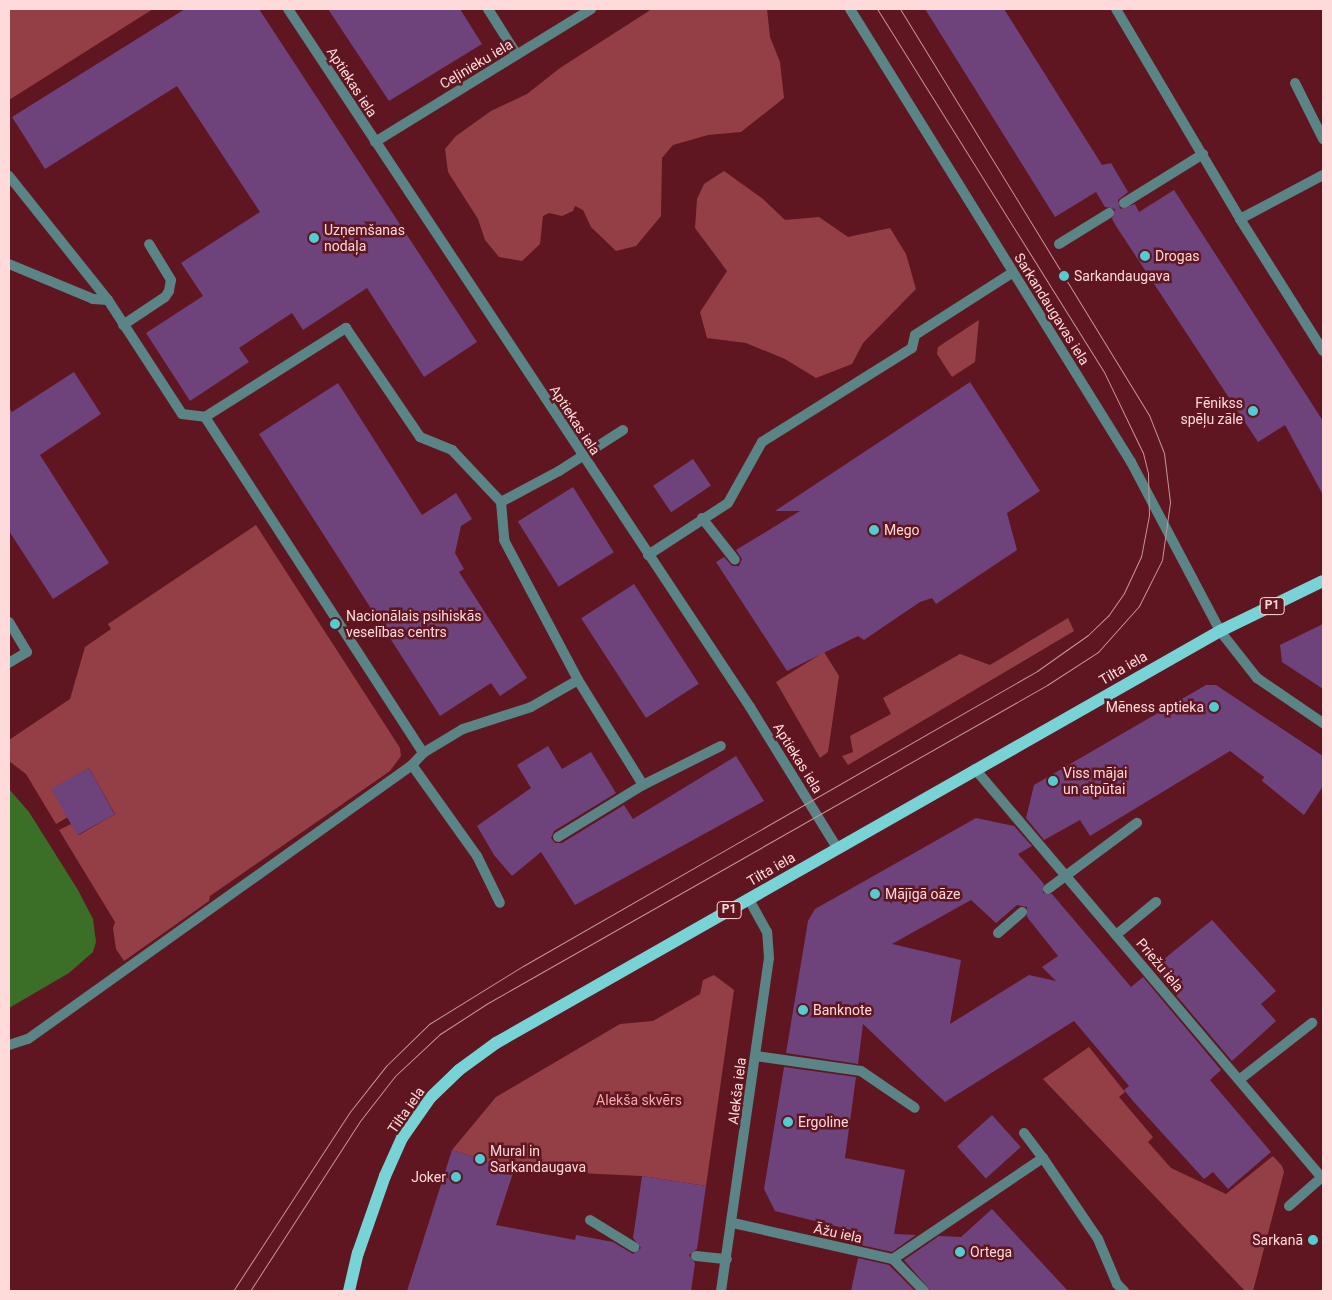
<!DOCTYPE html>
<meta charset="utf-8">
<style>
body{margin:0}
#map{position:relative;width:1332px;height:1300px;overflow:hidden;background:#5f1620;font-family:Roboto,sans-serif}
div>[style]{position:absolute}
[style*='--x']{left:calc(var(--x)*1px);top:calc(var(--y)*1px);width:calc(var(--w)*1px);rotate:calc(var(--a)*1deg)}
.green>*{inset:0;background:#943f45}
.water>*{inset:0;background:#3b6e27}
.building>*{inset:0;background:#6e427b;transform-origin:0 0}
.service>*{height:10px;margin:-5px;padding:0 5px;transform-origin:5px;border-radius:5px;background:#5a8485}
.minor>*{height:10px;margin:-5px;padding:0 5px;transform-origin:5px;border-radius:5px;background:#5a8485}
.primary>*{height:12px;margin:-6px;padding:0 6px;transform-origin:6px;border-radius:6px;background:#77d3d6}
.tram>*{height:1px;margin:-0.5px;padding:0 0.5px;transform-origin:0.5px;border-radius:0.5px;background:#c79598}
.dots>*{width:14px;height:14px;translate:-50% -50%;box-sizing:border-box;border:2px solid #5f1620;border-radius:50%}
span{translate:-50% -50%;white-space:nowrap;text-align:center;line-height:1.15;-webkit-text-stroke:5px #5f1620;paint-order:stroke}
.shield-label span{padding:1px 4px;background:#5f1620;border:1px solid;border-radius:4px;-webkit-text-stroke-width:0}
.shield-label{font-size:12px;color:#ffdada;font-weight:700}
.street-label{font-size:14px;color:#ffdada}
.poi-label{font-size:14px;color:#ffdada}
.left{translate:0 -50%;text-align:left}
.right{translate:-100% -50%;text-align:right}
.park-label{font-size:14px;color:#f4a9ab}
.frame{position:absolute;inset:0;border:10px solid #ffdada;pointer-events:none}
</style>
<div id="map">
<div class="green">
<div style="clip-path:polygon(9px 9px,153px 9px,9px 100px)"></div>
<div style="clip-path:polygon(652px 9px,767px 9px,770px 37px,780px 62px,784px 98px,741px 132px,708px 135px,673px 145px,662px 158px,661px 216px,636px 246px,616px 251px,591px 227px,583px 210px,575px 206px,573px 211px,562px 216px,549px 213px,543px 216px,540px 244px,522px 261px,499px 257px,485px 240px,478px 219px,448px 172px,445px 149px,456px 136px,491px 111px,527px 94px,560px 68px)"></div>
<div style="clip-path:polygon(724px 171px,763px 199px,785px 220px,819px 217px,848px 237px,890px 228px,906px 254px,916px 289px,863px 343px,852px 364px,816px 378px,785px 359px,746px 343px,707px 338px,700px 312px,727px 271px,695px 228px,697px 199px,704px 184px)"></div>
<div style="clip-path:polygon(979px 320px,975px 362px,952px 377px,937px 354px,938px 347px)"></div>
<div style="clip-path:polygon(256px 525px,400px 748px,401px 756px,390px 771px,210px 896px,209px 901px,124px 961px,116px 949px,113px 928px,115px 922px,59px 830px,71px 824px,79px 835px,115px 814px,89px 768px,53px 789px,68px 817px,56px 824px,26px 774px,9px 761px,9px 740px,70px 699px,85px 647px,111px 629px,108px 624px)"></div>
<div style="clip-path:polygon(1068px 618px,1074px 631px,848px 765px,842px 756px,853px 752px,850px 736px,891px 714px,883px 698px,960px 654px,990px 665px)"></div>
<div style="clip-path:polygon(824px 652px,839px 676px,828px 752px,820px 758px,776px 682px)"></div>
<div style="clip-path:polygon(714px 975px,734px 990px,706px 1186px,642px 1176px,514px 1170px,452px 1150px,496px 1097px,620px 1024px,653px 1021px,700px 994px,703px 980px)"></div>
<div style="clip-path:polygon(1089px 1047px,1125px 1092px,1119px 1097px,1153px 1137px,1148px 1142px,1171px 1168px,1226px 1194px,1273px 1156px,1282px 1166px,1284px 1172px,1253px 1291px,1245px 1291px,1043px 1079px)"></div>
</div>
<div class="water">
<div style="clip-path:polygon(9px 789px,29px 812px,78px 890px,93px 919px,96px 942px,93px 952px,69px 973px,9px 1008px)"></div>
</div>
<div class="building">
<div style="clip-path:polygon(185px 9px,259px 9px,477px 342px,424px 377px,367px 288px,303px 330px,292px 313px,239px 348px,249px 362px,190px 401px,146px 333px,203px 296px,181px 263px,260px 212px,177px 86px,45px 169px,12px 117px)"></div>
<div style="clip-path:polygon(328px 9px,460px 9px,482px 44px,389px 101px)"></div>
<div style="clip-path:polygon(925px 9px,1004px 9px,1102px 165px,1111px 163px,1128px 192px,1118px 200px,1120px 209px,1135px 204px,1139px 212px,1174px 190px,1323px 421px,1323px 495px,1285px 425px,1258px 442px,1116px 226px,1112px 219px,1115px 209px,1105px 207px,1096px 192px,1055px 217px)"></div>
<div style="clip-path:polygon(74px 372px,101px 414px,40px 455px,109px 563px,53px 599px,9px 531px,9px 408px,12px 412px)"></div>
<div style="clip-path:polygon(970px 382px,1040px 491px,1007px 513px,1017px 550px,936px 604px,932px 598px,920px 602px,864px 640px,858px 636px,787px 671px,716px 562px,724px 557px,732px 566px,739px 566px,742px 559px,736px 550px,800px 511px,775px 511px)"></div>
<div style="clip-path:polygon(338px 383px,422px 515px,456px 493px,472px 519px,461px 526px,455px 553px,464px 569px,459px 572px,527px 678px,500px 696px,491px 683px,440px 716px,259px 434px)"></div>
<div style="left:693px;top:459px;width:32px;height:48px;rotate:56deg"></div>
<div style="left:573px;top:487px;width:77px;height:65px;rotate:58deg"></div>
<div style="left:634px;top:584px;width:119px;height:63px;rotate:57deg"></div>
<div style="clip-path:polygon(1323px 624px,1323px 689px,1282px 662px,1280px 645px)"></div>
<div style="clip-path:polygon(1206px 685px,1216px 685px,1323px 756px,1323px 786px,1304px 815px,1262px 781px,1264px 777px,1230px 751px,1090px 836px,1080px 820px,1044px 840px,1026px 818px,1034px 785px)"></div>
<div style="clip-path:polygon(548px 746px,562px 769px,591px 752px,616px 793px,554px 831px,551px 838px,555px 843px,562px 843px,624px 805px,633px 819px,736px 756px,764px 801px,575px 905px,541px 852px,512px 876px,494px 855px,477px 826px,531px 788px,517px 765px)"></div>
<div style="left:89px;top:768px;width:53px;height:43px;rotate:61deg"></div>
<div style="clip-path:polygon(evenodd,976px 818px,1014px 826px,1032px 846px,1018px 854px,1044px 884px,1043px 893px,1052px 894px,1131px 987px,1143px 977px,1221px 1070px,1210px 1080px,1271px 1152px,1228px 1189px,1213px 1172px,1204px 1179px,1133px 1101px,1124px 1090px,1129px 1086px,1074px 1021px,945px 1102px,863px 1024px,858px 1064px,786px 1053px,808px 921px,815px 909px,976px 818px,971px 900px,996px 923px,1017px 905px,1027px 907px,1027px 917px,1058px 956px,1042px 967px,1056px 981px,1029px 975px,950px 1024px,961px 960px,892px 944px,971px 900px)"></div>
<div style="clip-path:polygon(1212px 920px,1276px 991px,1261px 1004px,1276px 1021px,1232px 1061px,1153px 968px)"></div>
<div style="clip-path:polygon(784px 1067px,856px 1077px,845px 1158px,905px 1170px,894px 1234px,916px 1235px,892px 1252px,861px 1245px,863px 1233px,775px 1211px,764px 1189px)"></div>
<div style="left:992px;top:1115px;width:43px;height:47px;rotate:48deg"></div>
<div style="clip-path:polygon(452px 1150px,514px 1170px,496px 1225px,575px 1240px,576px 1235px,613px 1242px,633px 1254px,641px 1248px,633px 1238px,642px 1176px,706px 1186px,697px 1249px,689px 1255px,695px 1263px,691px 1291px,407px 1291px)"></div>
<div style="clip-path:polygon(992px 1209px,1068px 1291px,931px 1291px,904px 1260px,939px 1236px,961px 1237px)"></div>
<div style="clip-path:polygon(858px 1258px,889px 1265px,915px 1291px,851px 1291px)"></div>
</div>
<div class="service">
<div style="--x:1116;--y:9;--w:244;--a:59.4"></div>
<div style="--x:1240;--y:219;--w:156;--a:57.8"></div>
<div style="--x:1295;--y:83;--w:63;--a:63.4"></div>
<div style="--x:9;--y:176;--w:159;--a:51.4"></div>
<div style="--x:108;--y:300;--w:136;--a:57"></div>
<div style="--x:182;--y:414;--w:23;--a:7"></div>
<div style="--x:205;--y:417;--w:167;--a:-32.3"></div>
<div style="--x:346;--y:328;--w:132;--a:55.8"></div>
<div style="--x:420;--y:437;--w:35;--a:22"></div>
<div style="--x:452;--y:450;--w:71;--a:46.7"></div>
<div style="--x:501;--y:502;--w:38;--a:85"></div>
<div style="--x:504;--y:540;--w:158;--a:62.1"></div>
<div style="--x:578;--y:680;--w:123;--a:58.2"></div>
<div style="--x:1124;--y:203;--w:93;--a:-31.8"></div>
<div style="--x:1240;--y:219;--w:94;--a:-27.9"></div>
<div style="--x:1059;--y:244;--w:59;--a:-31.8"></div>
<div style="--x:9;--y:264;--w:91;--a:22.6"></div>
<div style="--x:93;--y:299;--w:15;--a:4"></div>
<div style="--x:123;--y:325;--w:50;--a:-33.7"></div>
<div style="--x:165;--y:297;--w:7;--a:-56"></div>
<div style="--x:169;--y:291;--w:11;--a:-80"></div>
<div style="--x:171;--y:280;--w:42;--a:-121.4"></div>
<div style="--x:205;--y:417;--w:401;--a:57"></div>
<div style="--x:501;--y:502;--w:66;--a:-28.1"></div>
<div style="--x:559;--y:471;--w:76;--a:-32.6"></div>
<div style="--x:702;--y:518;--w:53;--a:51.8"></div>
<div style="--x:648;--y:555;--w:95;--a:-33"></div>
<div style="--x:728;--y:503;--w:70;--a:-60.9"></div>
<div style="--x:762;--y:442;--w:177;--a:-32.1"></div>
<div style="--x:912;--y:348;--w:13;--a:-77"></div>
<div style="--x:915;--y:335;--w:115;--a:-32.6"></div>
<div style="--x:9;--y:622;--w:35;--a:59"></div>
<div style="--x:27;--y:652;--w:21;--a:149"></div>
<div style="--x:412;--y:765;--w:112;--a:54.5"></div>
<div style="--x:477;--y:856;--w:52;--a:63.9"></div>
<div style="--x:558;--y:837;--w:100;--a:-31.5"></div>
<div style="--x:643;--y:785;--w:87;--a:-26.6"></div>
<div style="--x:1048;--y:889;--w:111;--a:-36.6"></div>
<div style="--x:998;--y:933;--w:32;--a:-41"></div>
<div style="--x:1116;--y:935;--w:52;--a:-39.5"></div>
<div style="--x:9;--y:1045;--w:20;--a:-18"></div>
<div style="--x:28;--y:1039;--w:472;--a:-35.5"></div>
<div style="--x:412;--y:765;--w:16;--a:-47"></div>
<div style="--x:423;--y:753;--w:47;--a:-31"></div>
<div style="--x:463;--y:729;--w:71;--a:-17.9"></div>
<div style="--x:531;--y:707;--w:54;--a:-29.9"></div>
<div style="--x:756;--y:1056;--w:106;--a:8.1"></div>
<div style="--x:861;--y:1071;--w:65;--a:34.4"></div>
<div style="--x:1239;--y:1080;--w:93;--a:-38"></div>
<div style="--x:1024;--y:1133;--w:31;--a:53"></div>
<div style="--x:1289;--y:1206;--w:44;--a:-41.3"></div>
<div style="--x:590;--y:1220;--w:52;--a:31.5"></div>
<div style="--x:696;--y:1256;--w:31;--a:6"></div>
<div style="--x:893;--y:1259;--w:181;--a:-34"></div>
<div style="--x:1043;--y:1158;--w:98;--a:55.8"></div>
<div style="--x:1098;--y:1239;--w:49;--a:67.1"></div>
<div style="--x:1117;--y:1284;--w:10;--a:45"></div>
</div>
<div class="minor">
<div style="--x:288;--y:9;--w:837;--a:56.5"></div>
<div style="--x:750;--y:707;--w:166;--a:58.3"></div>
<div style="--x:488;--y:9;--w:54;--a:57.8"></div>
<div style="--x:850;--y:9;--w:533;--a:58.19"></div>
<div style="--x:1131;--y:462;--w:191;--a:62.2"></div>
<div style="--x:1220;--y:631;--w:60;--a:51.8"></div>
<div style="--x:1257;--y:678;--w:80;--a:34.3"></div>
<div style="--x:375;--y:142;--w:254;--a:-31.6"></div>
<div style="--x:975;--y:769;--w:538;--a:49.68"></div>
<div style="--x:733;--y:1223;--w:164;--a:12.7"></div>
<div style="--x:893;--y:1259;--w:45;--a:45.9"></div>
<div style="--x:721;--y:1291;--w:336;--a:-81.8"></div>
<div style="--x:769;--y:958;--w:26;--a:-94"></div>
<div style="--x:767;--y:932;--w:38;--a:-119"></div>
</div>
<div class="primary">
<div style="--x:349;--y:1291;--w:39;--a:-77"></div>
<div style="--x:358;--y:1253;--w:82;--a:-70.7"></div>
<div style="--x:385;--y:1176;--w:42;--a:-65.9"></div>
<div style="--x:402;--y:1138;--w:49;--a:-55"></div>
<div style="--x:430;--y:1098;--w:40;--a:-44"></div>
<div style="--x:459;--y:1070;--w:46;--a:-36.1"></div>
<div style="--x:496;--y:1043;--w:833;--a:-29.64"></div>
<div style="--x:1220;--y:631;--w:114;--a:-25.9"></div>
</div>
<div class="tram">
<div style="--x:233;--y:1291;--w:212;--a:-56.9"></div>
<div style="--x:349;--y:1113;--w:60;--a:-51.8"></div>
<div style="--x:386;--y:1066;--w:60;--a:-44.3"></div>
<div style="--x:429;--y:1024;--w:110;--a:-31.7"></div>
<div style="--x:523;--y:966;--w:593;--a:-29.85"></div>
<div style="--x:1037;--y:671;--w:62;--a:-35.2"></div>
<div style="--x:1088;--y:635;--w:28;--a:-44"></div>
<div style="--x:1108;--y:616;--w:28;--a:-55"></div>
<div style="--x:1124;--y:593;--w:40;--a:-65"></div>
<div style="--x:1141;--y:557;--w:43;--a:-79.2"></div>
<div style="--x:1149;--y:515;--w:42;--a:-91.4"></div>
<div style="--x:1148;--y:473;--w:21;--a:-104"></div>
<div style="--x:1143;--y:453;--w:90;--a:-115.7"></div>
<div style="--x:1104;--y:372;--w:428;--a:-122"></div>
<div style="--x:250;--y:1291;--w:202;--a:-57.1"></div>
<div style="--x:360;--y:1121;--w:57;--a:-52.1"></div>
<div style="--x:395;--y:1076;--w:62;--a:-43"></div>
<div style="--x:440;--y:1034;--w:57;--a:-32.9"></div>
<div style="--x:488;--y:1003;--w:643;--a:-29.63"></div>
<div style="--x:1047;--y:685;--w:61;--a:-32.9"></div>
<div style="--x:1098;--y:652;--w:62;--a:-48.3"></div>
<div style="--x:1139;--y:606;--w:51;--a:-63.4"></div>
<div style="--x:1162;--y:560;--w:59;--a:-82.1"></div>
<div style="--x:1170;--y:502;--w:49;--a:-97"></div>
<div style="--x:1164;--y:453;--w:41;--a:-111.5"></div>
<div style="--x:1149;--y:415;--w:476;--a:-121.5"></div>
</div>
<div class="dots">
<div style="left:314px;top:238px;background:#52ccd0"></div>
<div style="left:1145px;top:256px;background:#52ccd0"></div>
<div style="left:1064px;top:276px;background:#52ccd0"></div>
<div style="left:1253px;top:411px;background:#52ccd0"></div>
<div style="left:874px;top:530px;background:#52ccd0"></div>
<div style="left:335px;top:624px;background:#52ccd0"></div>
<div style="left:1214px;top:707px;background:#52ccd0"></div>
<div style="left:1053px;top:781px;background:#52ccd0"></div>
<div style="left:875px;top:894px;background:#52ccd0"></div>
<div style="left:803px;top:1010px;background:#52ccd0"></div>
<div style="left:788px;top:1122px;background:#52ccd0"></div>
<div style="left:480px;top:1159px;background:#52ccd0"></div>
<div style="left:456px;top:1177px;background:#52ccd0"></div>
<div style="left:1313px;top:1240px;background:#52ccd0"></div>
<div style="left:960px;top:1252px;background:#52ccd0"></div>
</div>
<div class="shield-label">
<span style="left:1272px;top:606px">P1</span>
<span style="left:729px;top:910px">P1</span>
</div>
<div class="street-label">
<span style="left:476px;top:64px;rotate:-31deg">Ceļinieku iela</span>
<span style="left:352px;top:82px;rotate:57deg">Aptiekas iela</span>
<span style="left:1052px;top:309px;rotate:58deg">Sarkandaugavas iela</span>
<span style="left:575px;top:420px;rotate:57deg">Aptiekas iela</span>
<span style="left:1123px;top:668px;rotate:-30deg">Tilta iela</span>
<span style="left:798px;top:758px;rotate:58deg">Aptiekas iela</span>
<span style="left:771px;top:869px;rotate:-30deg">Tilta iela</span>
<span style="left:1160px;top:965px;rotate:50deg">Priežu iela</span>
<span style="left:737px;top:1091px;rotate:-83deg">Alekša iela</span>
<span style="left:406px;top:1110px;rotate:-55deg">Tilta iela</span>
<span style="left:838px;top:1233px;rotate:12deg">Āžu iela</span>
</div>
<div class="poi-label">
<span class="left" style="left:324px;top:238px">Uzņemšanas<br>nodaļa</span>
<span class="left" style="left:1155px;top:256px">Drogas</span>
<span class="left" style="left:1074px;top:276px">Sarkandaugava</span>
<span class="right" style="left:1243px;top:411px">Fēnikss<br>spēļu zāle</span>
<span class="left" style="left:884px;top:530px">Mego</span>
<span class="left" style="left:346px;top:624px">Nacionālais psihiskās<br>veselības centrs</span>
<span class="right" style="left:1204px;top:707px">Mēness aptieka</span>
<span class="left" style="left:1063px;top:781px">Viss mājai<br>un atpūtai</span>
<span class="left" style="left:885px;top:894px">Mājīgā oāze</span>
<span class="left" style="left:813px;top:1010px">Banknote</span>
<span class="left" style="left:798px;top:1122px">Ergoline</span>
<span class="left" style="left:490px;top:1159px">Mural in<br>Sarkandaugava</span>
<span class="right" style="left:446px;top:1177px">Joker</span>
<span class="right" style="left:1303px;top:1240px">Sarkanā</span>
<span class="left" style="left:970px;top:1252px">Ortega</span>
</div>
<div class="park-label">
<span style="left:639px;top:1100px">Alekša skvērs</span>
</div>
<div class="frame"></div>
</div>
